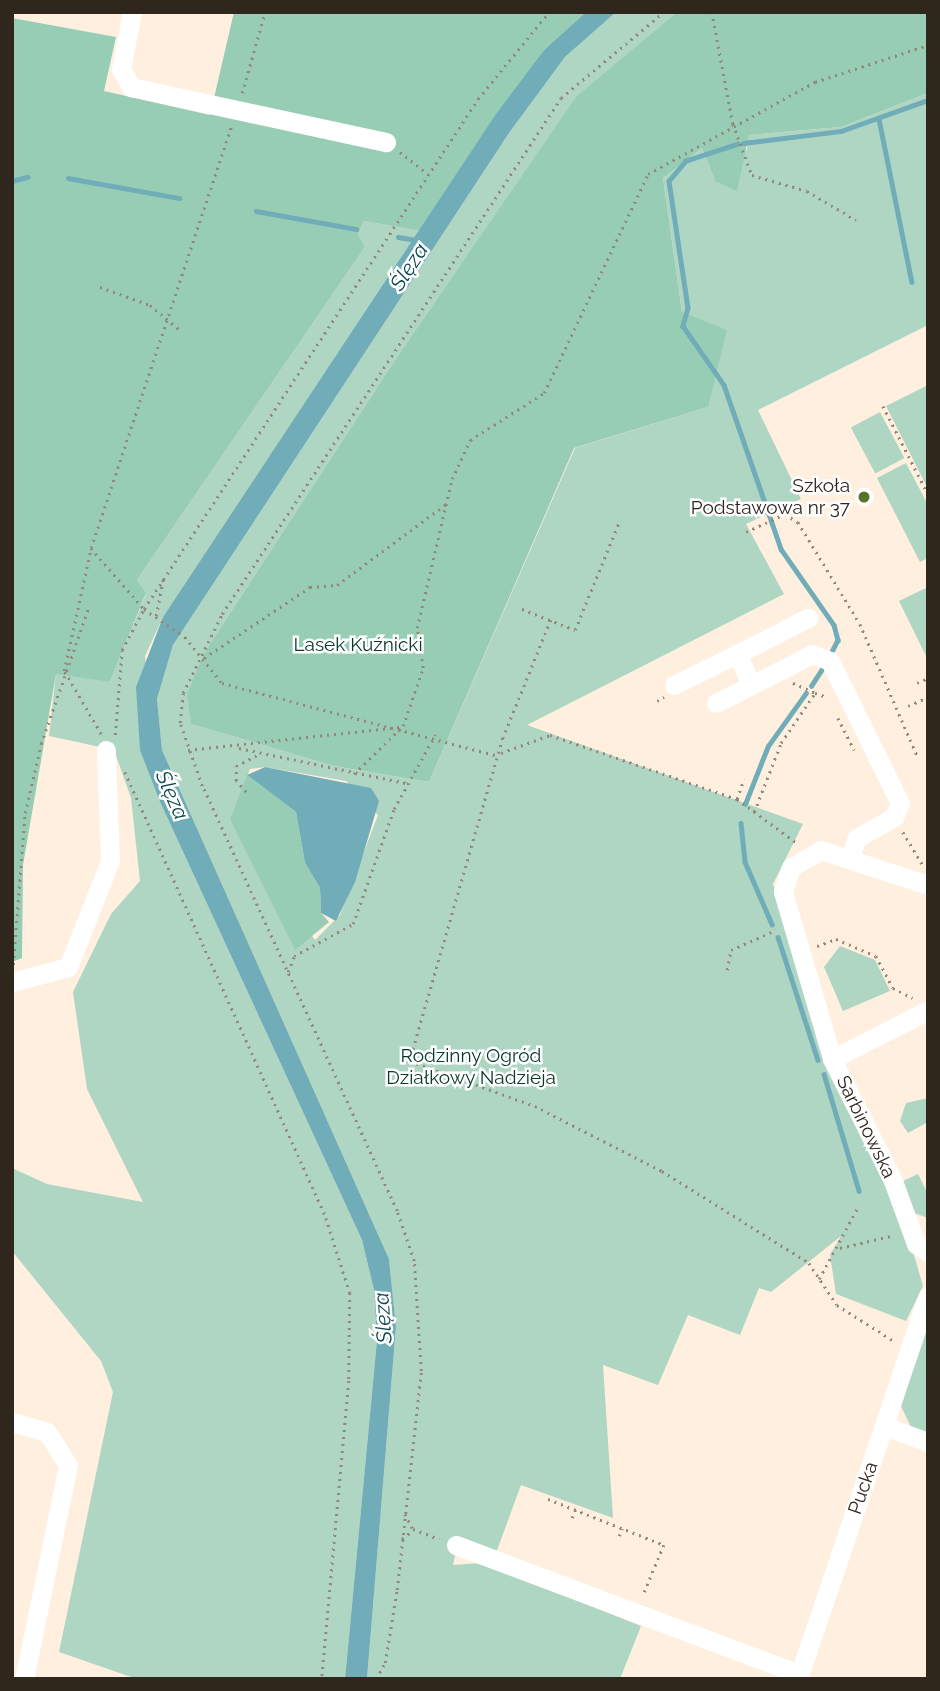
<!DOCTYPE html>
<meta charset="utf-8">
<style>
body{margin:0}
#map{position:relative;width:940px;height:1691px;overflow:hidden;background:#ffefdf;font-family:Raleway,sans-serif}
div>[style]{position:absolute}
[style*='--x']{left:calc(var(--x)*1px);top:calc(var(--y)*1px);width:calc(var(--w)*1px);rotate:calc(var(--a)*1deg)}
.green>*{inset:0;background:#aed6c3;transform-origin:0 0}
.forest>*{inset:0;background:#98cdb5}
.water>*{inset:0;background:#70adb8}
.stream>*{height:4.5px;margin:-2.25px;padding:0 2.25px;transform-origin:2.25px;border-radius:2.25px;background:#70adb8}
.path>*{height:2.5px;margin-top:-1.25px;transform-origin:0;background:repeating-linear-gradient(90deg,#94877a 0 2px,transparent 0 7px)}
.minor>*{height:19px;margin:-9.5px;padding:0 9.5px;transform-origin:9.5px;border-radius:9.5px;background:#fff}
.dots>*{width:19px;height:19px;translate:-50% -50%;box-sizing:border-box;border:4px solid #fff;border-radius:50%}
span{translate:-50% -50%;white-space:nowrap;text-align:center;line-height:1.15;-webkit-text-stroke:5px #fff;paint-order:stroke}
.poi-label{font-size:19px;color:#2f261c}
.right{translate:-100% -50%;text-align:right}
.park-label{font-size:19px;color:#0a3727}
.street-label{font-size:19px;color:#2f261c}
.water-label{font-size:21px;color:#0f4750;font-style:italic}
.frame{position:absolute;inset:0;border:14px solid #2f261c;pointer-events:none}
</style>
<div id="map">
<div class="green">
<div style="clip-path:polygon(evenodd,616px 12px,677px 12px,576px 98px,393px 363px,206px 650px,191px 724px,334px 766px,429px 782px,575px 448px,708px 407px,682px 312px,663px 178px,702px 148px,715px 181px,747px 150px,748px 135px,841px 127px,928px 93px,928px 325px,758px 410px,801px 499px,746px 524px,784px 594px,527px 725px,803px 824px,773px 884px,827px 1067px,905px 1224px,923px 1286px,906px 1321px,836px 1294px,830px 1255px,841px 1236px,771px 1292px,759px 1288px,740px 1335px,688px 1315px,658px 1385px,603px 1365px,613px 1518px,521px 1485px,496px 1553px,459px 1538px,453px 1565px,482px 1563px,641px 1626px,620px 1679px,367px 1679px,396px 1327px,389px 1259px,162px 750px,157px 699px,173px 645px,509px 133px,565px 57px,616px 12px,265px 767px,346px 781px,378px 815px,340px 915px,315px 940px,230px 819px,250px 769px,265px 767px)"></div>
<div style="clip-path:polygon(364px 221px,420px 231px,163px 617px,145px 656px,161px 804px,362px 1240px,374px 1290px,377px 1340px,345px 1679px,137px 1679px,59px 1652px,113px 1392px,101px 1361px,12px 1251px,12px 1168px,47px 1184px,143px 1202px,87px 1089px,73px 992px,111px 914px,140px 881px,131px 798px,114px 750px,49px 736px,56px 673px,110px 682px,146px 594px,137px 580px,365px 247px,358px 234px)"></div>
<div style="clip-path:polygon(928px 385px,928px 489px,886px 406px)"></div>
<div style="left:880px;top:412px;width:52px;height:33px;rotate:62deg"></div>
<div style="clip-path:polygon(906px 463px,928px 505px,928px 558px,920px 562px,877px 478px)"></div>
<div style="clip-path:polygon(928px 587px,928px 660px,899px 601px)"></div>
<div style="clip-path:polygon(840px 946px,875px 960px,890px 991px,843px 1011px,824px 967px)"></div>
<div style="clip-path:polygon(928px 1098px,928px 1122px,908px 1133px,900px 1121px,906px 1103px)"></div>
<div style="clip-path:polygon(918px 1174px,928px 1194px,928px 1218px,914px 1213px,903px 1181px)"></div>
<div style="clip-path:polygon(928px 1324px,928px 1433px,911px 1427px,901px 1406px)"></div>
</div>
<div class="forest">
<div style="clip-path:polygon(234px 12px,586px 12px,545px 49px,420px 231px,364px 221px,358px 234px,365px 247px,137px 580px,146px 593px,110px 682px,56px 674px,23px 865px,22px 958px,12px 962px,12px 18px,116px 37px,104px 91px,210px 115px)"></div>
<div style="clip-path:polygon(677px 12px,928px 12px,928px 93px,841px 127px,749px 135px,737px 191px,715px 181px,702px 148px,663px 178px,682px 312px,727px 330px,708px 407px,574px 448px,429px 782px,334px 766px,191px 724px,187px 694px,206px 650px,393px 363px,576px 97px)"></div>
<div style="clip-path:polygon(247px 775px,296px 812px,305px 863px,320px 888px,321px 913px,329px 922px,295px 950px,230px 819px)"></div>
</div>
<div class="water">
<div style="clip-path:polygon(586px 12px,616px 12px,565px 57px,509px 133px,173px 645px,157px 699px,162px 750px,389px 1259px,396px 1327px,367px 1679px,345px 1679px,377px 1340px,374px 1290px,362px 1240px,161px 804px,140px 750px,136px 687px,163px 617px,496px 114px,545px 49px)"></div>
<div style="clip-path:polygon(265px 767px,371px 788px,379px 801px,355px 882px,336px 921px,321px 913px,320px 888px,305px 863px,296px 812px,247px 775px)"></div>
</div>
<div class="stream">
<div style="--x:879;--y:119;--w:166;--a:78.6"></div>
<div style="--x:743;--y:143;--w:99;--a:-7"></div>
<div style="--x:841;--y:131;--w:92;--a:-19.6"></div>
<div style="--x:738;--y:144;--w:55;--a:161.9"></div>
<div style="--x:686;--y:161;--w:26;--a:130"></div>
<div style="--x:669;--y:181;--w:128;--a:81.5"></div>
<div style="--x:688;--y:308;--w:19;--a:106"></div>
<div style="--x:683;--y:326;--w:72;--a:55.2"></div>
<div style="--x:724;--y:385;--w:174;--a:70.8"></div>
<div style="--x:781;--y:549;--w:93;--a:55.1"></div>
<div style="--x:834;--y:625;--w:16;--a:75"></div>
<div style="--x:838;--y:640;--w:16;--a:117"></div>
<div style="--x:68;--y:178;--w:113;--a:10.2"></div>
<div style="--x:12;--y:181;--w:16;--a:-15"></div>
<div style="--x:256;--y:211;--w:102;--a:10.2"></div>
<div style="--x:398;--y:237;--w:20;--a:9"></div>
<div style="--x:811;--y:686;--w:20;--a:-57"></div>
<div style="--x:745;--y:804;--w:62;--a:-68.4"></div>
<div style="--x:768;--y:746;--w:65;--a:-54.4"></div>
<div style="--x:741;--y:823;--w:39;--a:84"></div>
<div style="--x:745;--y:862;--w:68;--a:66.5"></div>
<div style="--x:778;--y:937;--w:129;--a:72"></div>
<div style="--x:824;--y:1074;--w:122;--a:73.3"></div>
</div>
<div class="path">
<div style="--x:712;--y:12;--w:114;--a:79.4"></div>
<div style="--x:733;--y:124;--w:54;--a:69.6"></div>
<div style="--x:752;--y:175;--w:57;--a:16.2"></div>
<div style="--x:807;--y:191;--w:57;--a:30.6"></div>
<div style="--x:242;--y:93;--w:84;--a:-74.1"></div>
<div style="--x:400;--y:152;--w:36;--a:38"></div>
<div style="--x:100;--y:287;--w:53;--a:19.8"></div>
<div style="--x:150;--y:305;--w:40;--a:40"></div>
<div style="--x:883;--y:406;--w:99;--a:62.9"></div>
<div style="--x:746;--y:532;--w:43;--a:-24.8"></div>
<div style="--x:785;--y:514;--w:15;--a:32"></div>
<div style="--x:798;--y:522;--w:119;--a:58.7"></div>
<div style="--x:860;--y:624;--w:143;--a:66.5"></div>
<div style="--x:91;--y:548;--w:81;--a:49"></div>
<div style="--x:144;--y:609;--w:50;--a:34.3"></div>
<div style="--x:185;--y:637;--w:59;--a:51.2"></div>
<div style="--x:222;--y:683;--w:286;--a:14.8"></div>
<div style="--x:522;--y:609;--w:57;--a:21.6"></div>
<div style="--x:575;--y:630;--w:119;--a:-67.8"></div>
<div style="--x:156;--y:616;--w:38;--a:-79"></div>
<div style="--x:551;--y:620;--w:127;--a:112.1"></div>
<div style="--x:503;--y:738;--w:336;--a:106.1"></div>
<div style="--x:410;--y:1061;--w:133;--a:19.8"></div>
<div style="--x:535;--y:1106;--w:143;--a:27.1"></div>
<div style="--x:662;--y:1171;--w:173;--a:32"></div>
<div style="--x:809;--y:1263;--w:50;--a:56.3"></div>
<div style="--x:837;--y:1305;--w:67;--a:32.3"></div>
<div style="--x:204;--y:658;--w:128;--a:-33.8"></div>
<div style="--x:310;--y:587;--w:27;--a:-4"></div>
<div style="--x:337;--y:585;--w:136;--a:-36.6"></div>
<div style="--x:793;--y:683;--w:24;--a:24"></div>
<div style="--x:917;--y:683;--w:12;--a:-24"></div>
<div style="--x:657;--y:701;--w:8;--a:-30"></div>
<div style="--x:908;--y:706;--w:22;--a:-24"></div>
<div style="--x:838;--y:718;--w:36;--a:63"></div>
<div style="--x:101;--y:734;--w:73;--a:-120.4"></div>
<div style="--x:64;--y:671;--w:126;--a:-77.6"></div>
<div style="--x:91;--y:548;--w:445;--a:-71.6"></div>
<div style="--x:115;--y:735;--w:85;--a:-85.3"></div>
<div style="--x:122;--y:650;--w:47;--a:-61.8"></div>
<div style="--x:144;--y:609;--w:610;--a:-56.78"></div>
<div style="--x:478;--y:99;--w:112;--a:-50.8"></div>
<div style="--x:239;--y:748;--w:175;--a:11.9"></div>
<div style="--x:188;--y:750;--w:213;--a:-6.2"></div>
<div style="--x:501;--y:753;--w:52;--a:-20.2"></div>
<div style="--x:550;--y:735;--w:198;--a:18.9"></div>
<div style="--x:737;--y:799;--w:74;--a:36.3"></div>
<div style="--x:125;--y:772;--w:489;--a:65.7"></div>
<div style="--x:326;--y:1218;--w:79;--a:72.3"></div>
<div style="--x:350;--y:1293;--w:88;--a:90.7"></div>
<div style="--x:349;--y:1381;--w:299;--a:95.2"></div>
<div style="--x:354;--y:774;--w:69;--a:-44.4"></div>
<div style="--x:403;--y:726;--w:61;--a:-71"></div>
<div style="--x:423;--y:668;--w:40;--a:-98.5"></div>
<div style="--x:417;--y:628;--w:153;--a:-76.8"></div>
<div style="--x:452;--y:479;--w:43;--a:-65.2"></div>
<div style="--x:470;--y:440;--w:88;--a:-32.4"></div>
<div style="--x:544;--y:393;--w:242;--a:-64.6"></div>
<div style="--x:648;--y:174;--w:191;--a:-28.9"></div>
<div style="--x:815;--y:82;--w:119;--a:-18.1"></div>
<div style="--x:246;--y:792;--w:15;--a:-132"></div>
<div style="--x:236;--y:781;--w:15;--a:-90"></div>
<div style="--x:236;--y:766;--w:27;--a:-27"></div>
<div style="--x:737;--y:799;--w:21;--a:-71"></div>
<div style="--x:754;--y:812;--w:74;--a:-68.6"></div>
<div style="--x:781;--y:743;--w:60;--a:-55.8"></div>
<div style="--x:815;--y:693;--w:13;--a:18"></div>
<div style="--x:903;--y:832;--w:39;--a:59"></div>
<div style="--x:817;--y:946;--w:20;--a:-20"></div>
<div style="--x:836;--y:939;--w:43;--a:23"></div>
<div style="--x:876;--y:956;--w:36;--a:62"></div>
<div style="--x:893;--y:988;--w:22;--a:27"></div>
<div style="--x:13;--y:965;--w:152;--a:-85.5"></div>
<div style="--x:25;--y:813;--w:71;--a:-76.9"></div>
<div style="--x:41;--y:744;--w:143;--a:-70.8"></div>
<div style="--x:727;--y:970;--w:20;--a:-79"></div>
<div style="--x:731;--y:950;--w:49;--a:-24"></div>
<div style="--x:288;--y:972;--w:17;--a:-69"></div>
<div style="--x:294;--y:956;--w:67;--a:-28.5"></div>
<div style="--x:353;--y:924;--w:122;--a:-70.4"></div>
<div style="--x:394;--y:809;--w:85;--a:-61"></div>
<div style="--x:840;--y:1248;--w:56;--a:-13.5"></div>
<div style="--x:819;--y:1279;--w:82;--a:-61.6"></div>
<div style="--x:548;--y:1499;--w:125;--a:21.6"></div>
<div style="--x:664;--y:1545;--w:55;--a:112.4"></div>
<div style="--x:405;--y:1514;--w:17;--a:62"></div>
<div style="--x:413;--y:1529;--w:28;--a:21"></div>
<div style="--x:572;--y:1518;--w:9;--a:-69"></div>
<div style="--x:619;--y:1536;--w:8;--a:-67"></div>
<div style="--x:402;--y:1539;--w:14;--a:-39"></div>
<div style="--x:376;--y:1679;--w:18;--a:-61"></div>
<div style="--x:385;--y:1663;--w:74;--a:-80.7"></div>
<div style="--x:397;--y:1590;--w:220;--a:-83.7"></div>
<div style="--x:421;--y:1371;--w:110;--a:-93.6"></div>
<div style="--x:414;--y:1261;--w:53;--a:-108.8"></div>
<div style="--x:397;--y:1211;--w:468;--a:-114.6"></div>
<div style="--x:202;--y:786;--w:67;--a:-109.2"></div>
<div style="--x:180;--y:723;--w:30;--a:-84"></div>
<div style="--x:183;--y:693;--w:88;--a:-63.7"></div>
<div style="--x:222;--y:614;--w:617;--a:-56.7"></div>
<div style="--x:561;--y:98;--w:134;--a:-39.9"></div>
</div>
<div class="minor">
<div style="--x:132;--y:12;--w:58;--a:100.9"></div>
<div style="--x:121;--y:69;--w:21;--a:61"></div>
<div style="--x:131;--y:87;--w:261;--a:12.2"></div>
<div style="--x:737;--y:654;--w:80;--a:-26.9"></div>
<div style="--x:674;--y:685;--w:70;--a:-26.2"></div>
<div style="--x:737;--y:654;--w:33;--a:65"></div>
<div style="--x:716;--y:703;--w:108;--a:-27"></div>
<div style="--x:812;--y:654;--w:19;--a:21"></div>
<div style="--x:830;--y:661;--w:158;--a:63.8"></div>
<div style="--x:900;--y:803;--w:15;--a:113"></div>
<div style="--x:894;--y:817;--w:43;--a:150.4"></div>
<div style="--x:857;--y:838;--w:20;--a:110"></div>
<div style="--x:928;--y:885;--w:113;--a:-161.9"></div>
<div style="--x:821;--y:850;--w:34;--a:150"></div>
<div style="--x:791;--y:867;--w:26;--a:108"></div>
<div style="--x:783;--y:892;--w:174;--a:73.6"></div>
<div style="--x:832;--y:1059;--w:136;--a:63.4"></div>
<div style="--x:893;--y:1181;--w:67;--a:69.9"></div>
<div style="--x:916;--y:1244;--w:14;--a:34"></div>
<div style="--x:12;--y:982;--w:58;--a:-15"></div>
<div style="--x:68;--y:967;--w:114;--a:-68.4"></div>
<div style="--x:110;--y:861;--w:111;--a:-92.1"></div>
<div style="--x:832;--y:1059;--w:108;--a:-27"></div>
<div style="--x:12;--y:1422;--w:36;--a:16"></div>
<div style="--x:47;--y:1432;--w:39;--a:58"></div>
<div style="--x:68;--y:1465;--w:218;--a:101.6"></div>
<div style="--x:884;--y:1426;--w:47;--a:20"></div>
<div style="--x:456;--y:1545;--w:367;--a:20.6"></div>
<div style="--x:798;--y:1679;--w:404;--a:-71.3"></div>
</div>
<div class="dots">
<div style="left:864px;top:497px;background:#56742a"></div>
</div>
<div class="poi-label">
<span class="right" style="left:850px;top:497px">Szkoła<br>Podstawowa nr 37</span>
</div>
<div class="park-label">
<span style="left:358px;top:645px">Lasek Kuźnicki</span>
<span style="left:471px;top:1067px">Rodzinny Ogród<br>Działkowy Nadzieja</span>
</div>
<div class="street-label">
<span style="left:866px;top:1127px;rotate:64deg">Sarbinowska</span>
<span style="left:863px;top:1488px;rotate:-71deg">Pucka</span>
</div>
<div class="water-label">
<span style="left:409px;top:267px;rotate:-57deg">Ślęza</span>
<span style="left:172px;top:795px;rotate:66deg">Ślęza</span>
<span style="left:383px;top:1318px;rotate:-94deg">Ślęza</span>
</div>
<div class="frame"></div>
</div>
